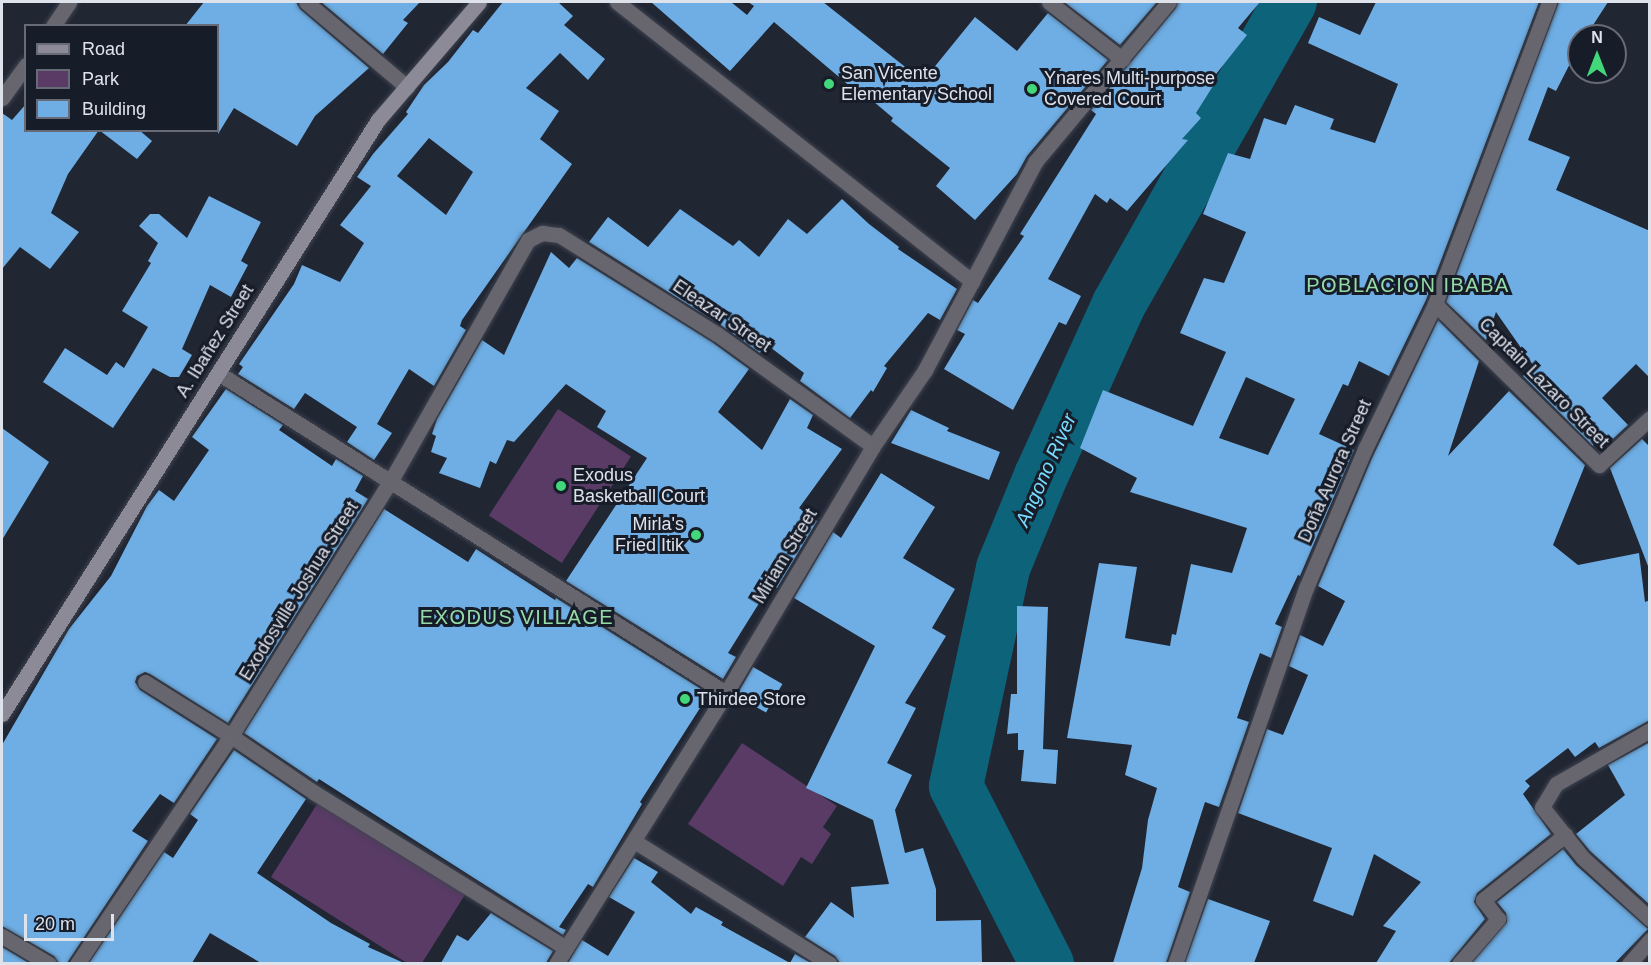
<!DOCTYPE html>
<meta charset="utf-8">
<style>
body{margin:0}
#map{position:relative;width:1651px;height:965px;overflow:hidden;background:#212633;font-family:Helvetica,sans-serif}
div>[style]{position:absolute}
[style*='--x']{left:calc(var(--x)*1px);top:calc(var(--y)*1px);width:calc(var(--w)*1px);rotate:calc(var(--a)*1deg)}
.green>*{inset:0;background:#593b65;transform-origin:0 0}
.river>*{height:54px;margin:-27px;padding:0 27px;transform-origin:27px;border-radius:27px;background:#0d637a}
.building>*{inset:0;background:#6eaee4;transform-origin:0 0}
.roads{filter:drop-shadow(0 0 2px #3f4450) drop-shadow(0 0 2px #3f4450)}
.street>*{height:15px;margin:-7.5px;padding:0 7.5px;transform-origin:7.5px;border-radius:7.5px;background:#67666e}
.secondary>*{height:15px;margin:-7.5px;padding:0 7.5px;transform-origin:7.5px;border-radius:7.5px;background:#8c8a96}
.dots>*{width:16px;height:16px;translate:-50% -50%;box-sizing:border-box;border:3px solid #171c29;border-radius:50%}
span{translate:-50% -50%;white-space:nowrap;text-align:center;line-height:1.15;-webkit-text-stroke:6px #171c29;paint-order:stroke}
.poi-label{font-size:18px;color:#dee2eb}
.left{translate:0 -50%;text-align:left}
.right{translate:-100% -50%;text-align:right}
.street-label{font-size:18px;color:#dee2eb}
.neighbourhood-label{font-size:20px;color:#95daa7;letter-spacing:1.5px}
.water-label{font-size:20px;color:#76dcfe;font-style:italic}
.frame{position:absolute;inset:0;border:3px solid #dee2eb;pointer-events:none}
.legend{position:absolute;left:24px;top:24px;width:195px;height:108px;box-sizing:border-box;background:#171c29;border:2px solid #676b77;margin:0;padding:8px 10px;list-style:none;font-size:18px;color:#dee2eb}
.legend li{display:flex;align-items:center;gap:12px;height:30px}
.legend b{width:30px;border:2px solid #676b77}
.north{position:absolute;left:1567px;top:24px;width:60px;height:60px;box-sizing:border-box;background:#171c29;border:2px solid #676b77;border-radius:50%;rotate:0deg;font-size:16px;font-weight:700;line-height:24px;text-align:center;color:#dee2eb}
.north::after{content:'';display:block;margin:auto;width:21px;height:27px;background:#42d77b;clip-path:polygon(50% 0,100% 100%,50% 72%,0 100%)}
.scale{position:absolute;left:24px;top:914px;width:90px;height:27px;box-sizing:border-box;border:3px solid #dee2eb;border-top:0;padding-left:8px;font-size:18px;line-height:21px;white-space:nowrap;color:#dee2eb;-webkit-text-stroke:4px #171c29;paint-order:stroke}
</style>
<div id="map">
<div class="green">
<div style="left:558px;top:409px;width:87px;height:127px;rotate:33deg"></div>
<div style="clip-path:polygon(742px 743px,837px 806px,823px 827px,831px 834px,812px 864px,801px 857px,783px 886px,688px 824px)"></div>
<div style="clip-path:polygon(319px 801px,466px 893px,422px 963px,407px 963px,271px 877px)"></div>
</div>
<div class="river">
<div style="--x:1047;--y:964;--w:200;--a:-117.1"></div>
<div style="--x:956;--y:786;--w:223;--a:-77.8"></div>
<div style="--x:1003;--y:568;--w:100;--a:-67.6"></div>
<div style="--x:1041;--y:476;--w:189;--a:-65.6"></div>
<div style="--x:1119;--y:304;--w:347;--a:-60.5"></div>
</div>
<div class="building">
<div style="clip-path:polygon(204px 2px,296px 2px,300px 9px,369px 68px,315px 116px,297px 146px,234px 108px,218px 134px,218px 26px,185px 26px)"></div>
<div style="clip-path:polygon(321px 2px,420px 2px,403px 20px,408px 23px,383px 54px)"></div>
<div style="clip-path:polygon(evenodd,503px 2px,558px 2px,573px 16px,564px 25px,605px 59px,588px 80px,560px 53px,526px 88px,559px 111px,540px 139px,572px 164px,462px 320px,460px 326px,466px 330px,434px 386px,409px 369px,377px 424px,392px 433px,374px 460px,347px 442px,357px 427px,305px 393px,294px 409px,238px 374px,243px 367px,239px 364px,294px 284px,302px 265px,340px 282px,364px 243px,340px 225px,371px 186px,357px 177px,373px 154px,408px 114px,406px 112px,424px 85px,448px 62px,473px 30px,478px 33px,503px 2px,429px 138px,473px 172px,446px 215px,397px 176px,429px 138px)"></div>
<div style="clip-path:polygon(651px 2px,731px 2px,747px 15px,754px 6px,748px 2px,823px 2px,923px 81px,975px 17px,1017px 51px,1048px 13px,1108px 60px,1027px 156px,1017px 174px,975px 220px,936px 186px,950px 168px,891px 121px,893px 118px,854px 85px,852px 88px,774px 22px,730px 71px)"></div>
<div style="clip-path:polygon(1064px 2px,1157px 2px,1120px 45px)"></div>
<div style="clip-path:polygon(1178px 2px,1260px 2px,1238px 28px,1247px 35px,1209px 83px,1213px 86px,1196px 113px,1201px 118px,1182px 139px,1188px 140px,1127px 211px,1110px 198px,1107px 203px,1095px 194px,1048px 279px,1081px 296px,1066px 325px,1059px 322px,1013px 410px,944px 369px,965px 334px,957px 330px,973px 300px,978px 303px,1024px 236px,1020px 234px,1096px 114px,1091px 110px,1176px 8px)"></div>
<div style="clip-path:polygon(evenodd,1376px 2px,1539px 2px,1426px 300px,1389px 376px,1359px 361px,1348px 386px,1343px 384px,1319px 434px,1354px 450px,1300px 576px,1298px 575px,1275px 624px,1282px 627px,1271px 658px,1260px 653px,1250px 680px,1237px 718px,1249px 722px,1219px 807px,1205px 802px,1178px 887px,1190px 892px,1166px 963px,1113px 963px,1142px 868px,1148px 820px,1157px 788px,1125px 775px,1132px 745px,1067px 738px,1099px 563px,1137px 567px,1125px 638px,1170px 646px,1172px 634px,1176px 635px,1191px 564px,1232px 573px,1247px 528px,1130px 492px,1137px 478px,1080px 448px,1103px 390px,1193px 426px,1226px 352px,1180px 333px,1204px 278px,1224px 283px,1246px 232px,1203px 214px,1228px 153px,1250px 159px,1264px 118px,1286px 125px,1295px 105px,1334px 119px,1330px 129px,1375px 143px,1398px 84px,1308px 43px,1319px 17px,1360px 35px,1376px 2px,1246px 377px,1295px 399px,1268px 455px,1219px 438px,1246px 377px)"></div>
<div style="clip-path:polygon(1559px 2px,1608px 2px,1586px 36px,1579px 36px,1579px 46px,1556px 91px,1548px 87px,1528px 140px,1570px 157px,1556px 190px,1650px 231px,1650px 378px,1636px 364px,1602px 398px,1628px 425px,1602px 449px,1597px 436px,1593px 446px,1523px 376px,1533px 365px,1496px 312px,1486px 340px,1446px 302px)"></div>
<div style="clip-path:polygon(26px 104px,26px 130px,99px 130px,68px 174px,51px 213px,79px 232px,50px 269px,20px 247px,2px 269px,2px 113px,12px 120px)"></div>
<div style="clip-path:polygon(99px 130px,139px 130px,152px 141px,137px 159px)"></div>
<div style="clip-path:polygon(209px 196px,261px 222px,241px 261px,248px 265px,231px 297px,210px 285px,182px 349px,192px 355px,179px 377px,170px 377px,153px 368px,113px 428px,43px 382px,65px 348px,107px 375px,116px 362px,124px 368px,148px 327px,122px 311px,151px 263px,148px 261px,158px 243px,139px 226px,150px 214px,159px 214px,187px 238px)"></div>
<div style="clip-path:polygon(842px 199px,869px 224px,899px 247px,898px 249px,957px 289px,940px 320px,928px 313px,884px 366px,887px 368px,873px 392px,871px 390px,850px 418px,800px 381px,804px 373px,766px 344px,760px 353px,722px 326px,589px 242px,608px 217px,648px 247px,680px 209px,733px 246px,739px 240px,759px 257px,788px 219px,807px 234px)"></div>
<div style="clip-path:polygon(551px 252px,569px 268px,577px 258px,712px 342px,749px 369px,718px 412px,762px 450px,790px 399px,813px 415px,807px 428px,842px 449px,799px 508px,817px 521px,777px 588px,771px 584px,728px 653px,736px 657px,723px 679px,566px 581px,647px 458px,597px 427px,606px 411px,566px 384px,514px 442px,507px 440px,496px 464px,490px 461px,480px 488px,439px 473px,447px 458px,431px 452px,436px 436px,432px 434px,437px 419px,482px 340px,504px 355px)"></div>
<div style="clip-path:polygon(1438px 320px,1479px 361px,1448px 456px,1509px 391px,1585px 465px,1553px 545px,1578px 565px,1639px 553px,1645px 602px,1650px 600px,1650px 720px,1599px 748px,1595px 742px,1575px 757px,1568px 748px,1525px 781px,1530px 786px,1523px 794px,1551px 834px,1477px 893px,1474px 902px,1485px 919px,1449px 963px,1376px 963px,1396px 931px,1383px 926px,1421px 882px,1374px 854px,1353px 916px,1313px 901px,1332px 848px,1238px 813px,1267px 729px,1283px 735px,1308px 675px,1289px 666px,1300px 635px,1323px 646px,1345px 601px,1318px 586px,1372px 458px)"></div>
<div style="clip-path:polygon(226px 389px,283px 425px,279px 430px,332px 466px,336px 459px,363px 476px,355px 491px,368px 499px,228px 723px,150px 674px,145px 672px,137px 676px,135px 682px,140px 690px,217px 739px,174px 803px,160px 794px,132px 831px,148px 841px,67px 963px,59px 963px,54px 956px,2px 926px,2px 745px,69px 629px,111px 576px,147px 506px,159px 490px,174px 501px,209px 450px,192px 437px)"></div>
<div style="clip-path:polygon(911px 410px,949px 428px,947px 431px,1000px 452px,989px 480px,891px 443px)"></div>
<div style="clip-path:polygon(2px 428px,49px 462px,2px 540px)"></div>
<div style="clip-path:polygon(1642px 439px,1650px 447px,1648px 566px,1610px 468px)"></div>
<div style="clip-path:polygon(881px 473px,935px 507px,903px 558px,955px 589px,932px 628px,946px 636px,905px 703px,916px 708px,887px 763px,912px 775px,895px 810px,905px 853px,923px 848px,936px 889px,936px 921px,981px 920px,982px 963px,840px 963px,835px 956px,805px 937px,831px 902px,854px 918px,851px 887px,889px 884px,873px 820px,806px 788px,875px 646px,794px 598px,833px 532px,841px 538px)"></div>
<div style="clip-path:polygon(384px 509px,468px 562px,476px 549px,555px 600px,556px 598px,709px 694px,640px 802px,642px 804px,593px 887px,588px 884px,559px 927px,566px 930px,563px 935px,319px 779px,317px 782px,244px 733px)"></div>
<div style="clip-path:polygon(1017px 606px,1048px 607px,1043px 749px,1058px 750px,1056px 784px,1021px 781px,1024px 750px,1018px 750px,1018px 733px,1007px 734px,1011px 694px,1017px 694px)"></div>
<div style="left:753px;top:667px;width:34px;height:33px;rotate:30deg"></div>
<div style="clip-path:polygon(1650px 742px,1650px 905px,1590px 851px,1576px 834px,1625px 795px,1608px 765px)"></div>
<div style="clip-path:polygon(234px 750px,306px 799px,257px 873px,331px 923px,370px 944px,368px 947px,404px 963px,261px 963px,210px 933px,192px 963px,89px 963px,164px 852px,173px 858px,198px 820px,190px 814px)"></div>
<div style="clip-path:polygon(1563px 849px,1576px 865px,1648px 929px,1615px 963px,1472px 963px,1507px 922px,1506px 913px,1497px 902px)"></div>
<div style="clip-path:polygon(634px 858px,658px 872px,651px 882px,691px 914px,696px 907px,723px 922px,721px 925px,790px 963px,795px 954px,811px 963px,568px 963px,582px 940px,608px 956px,635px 912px,609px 897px)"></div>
<div style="clip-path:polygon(1208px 899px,1270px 921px,1254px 963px,1185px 963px)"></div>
<div style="clip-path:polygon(491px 913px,553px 951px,546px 963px,441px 963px,457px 935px,468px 941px)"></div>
<div style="clip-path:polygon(2px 947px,29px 963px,2px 963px)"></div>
</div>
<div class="roads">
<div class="street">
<div style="--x:306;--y:2;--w:132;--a:40.1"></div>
<div style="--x:617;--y:2;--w:452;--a:38.2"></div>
<div style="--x:1049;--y:2;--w:93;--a:38"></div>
<div style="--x:53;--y:26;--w:29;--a:-56"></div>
<div style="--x:2;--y:98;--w:41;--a:-54"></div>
<div style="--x:1435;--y:304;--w:230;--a:44.5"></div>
<div style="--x:1599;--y:465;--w:69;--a:-42.7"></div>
<div style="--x:218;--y:373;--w:600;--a:32.21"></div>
<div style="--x:145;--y:682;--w:102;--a:32.1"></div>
<div style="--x:231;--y:736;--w:102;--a:34.2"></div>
<div style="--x:315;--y:793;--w:295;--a:31.7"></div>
<div style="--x:1650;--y:730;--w:108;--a:150.1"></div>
<div style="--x:1556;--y:784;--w:27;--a:121"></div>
<div style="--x:1542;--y:807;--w:65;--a:51.2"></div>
<div style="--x:1583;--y:858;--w:91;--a:42.3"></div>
<div style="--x:634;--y:841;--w:231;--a:32.1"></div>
<div style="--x:2;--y:936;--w:55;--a:30.8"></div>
<div style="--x:77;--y:964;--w:275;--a:-56"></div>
<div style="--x:231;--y:736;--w:300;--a:-58"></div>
<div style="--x:390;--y:482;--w:279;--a:-60.3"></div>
<div style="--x:528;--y:240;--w:16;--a:-27"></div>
<div style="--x:542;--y:233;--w:17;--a:7"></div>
<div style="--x:559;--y:235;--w:186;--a:32.1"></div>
<div style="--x:717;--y:334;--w:192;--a:35.7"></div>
<div style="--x:556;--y:964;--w:320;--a:-57.9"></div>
<div style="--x:726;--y:693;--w:287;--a:-59.2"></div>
<div style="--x:873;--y:446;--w:92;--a:-55.6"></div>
<div style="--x:925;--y:370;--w:235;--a:-62.1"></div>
<div style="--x:1035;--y:162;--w:209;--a:-50.1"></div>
<div style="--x:1175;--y:964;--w:398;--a:-70.8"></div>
<div style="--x:1306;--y:588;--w:151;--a:-67"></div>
<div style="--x:1365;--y:449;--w:161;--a:-64.2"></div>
<div style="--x:1435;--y:304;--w:323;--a:-69.3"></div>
<div style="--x:1459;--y:964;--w:60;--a:-49.1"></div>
<div style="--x:1498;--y:919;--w:24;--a:-128"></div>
<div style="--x:1483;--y:900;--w:105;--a:-38.4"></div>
<div style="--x:1629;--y:964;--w:32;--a:-49"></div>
</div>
<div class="secondary">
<div style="--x:2;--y:714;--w:703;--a:-57.67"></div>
<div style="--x:378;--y:120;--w:155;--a:-49.4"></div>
</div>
</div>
<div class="dots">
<div style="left:829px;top:84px;background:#42d77b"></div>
<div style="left:1032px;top:89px;background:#42d77b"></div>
<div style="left:561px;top:486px;background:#42d77b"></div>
<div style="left:696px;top:535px;background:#42d77b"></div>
<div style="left:685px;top:699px;background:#42d77b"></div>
</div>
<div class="poi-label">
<span class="left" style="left:841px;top:84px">San Vicente<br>Elementary School</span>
<span class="left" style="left:1044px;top:89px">Ynares Multi-purpose<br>Covered Court</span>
<span class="left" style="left:573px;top:486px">Exodus<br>Basketball Court</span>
<span class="right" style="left:684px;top:535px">Mirla's<br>Fried Itik</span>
<span class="left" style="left:697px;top:699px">Thirdee Store</span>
</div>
<div class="street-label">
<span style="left:722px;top:316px;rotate:34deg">Eleazar Street</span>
<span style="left:215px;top:341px;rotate:-58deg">A. Ibañez Street</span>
<span style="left:1544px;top:383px;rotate:45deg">Captain Lazaro Street</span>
<span style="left:1335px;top:471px;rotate:-66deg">Doña Aurora Street</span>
<span style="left:785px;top:556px;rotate:-59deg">Miriam Street</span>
<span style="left:299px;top:591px;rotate:-58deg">Exodosville Joshua Street</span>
</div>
<div class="neighbourhood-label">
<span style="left:1408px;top:285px">POBLACION IBABA</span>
<span style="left:517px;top:617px">EXODUS VILLAGE</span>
</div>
<div class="water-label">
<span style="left:1046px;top:470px;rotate:-66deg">Angono River</span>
</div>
<div class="frame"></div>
<ul class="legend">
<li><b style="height:8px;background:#8c8a96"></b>Road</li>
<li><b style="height:16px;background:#593b65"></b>Park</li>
<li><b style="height:16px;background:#6eaee4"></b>Building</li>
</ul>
<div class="north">N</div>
<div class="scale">20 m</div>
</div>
